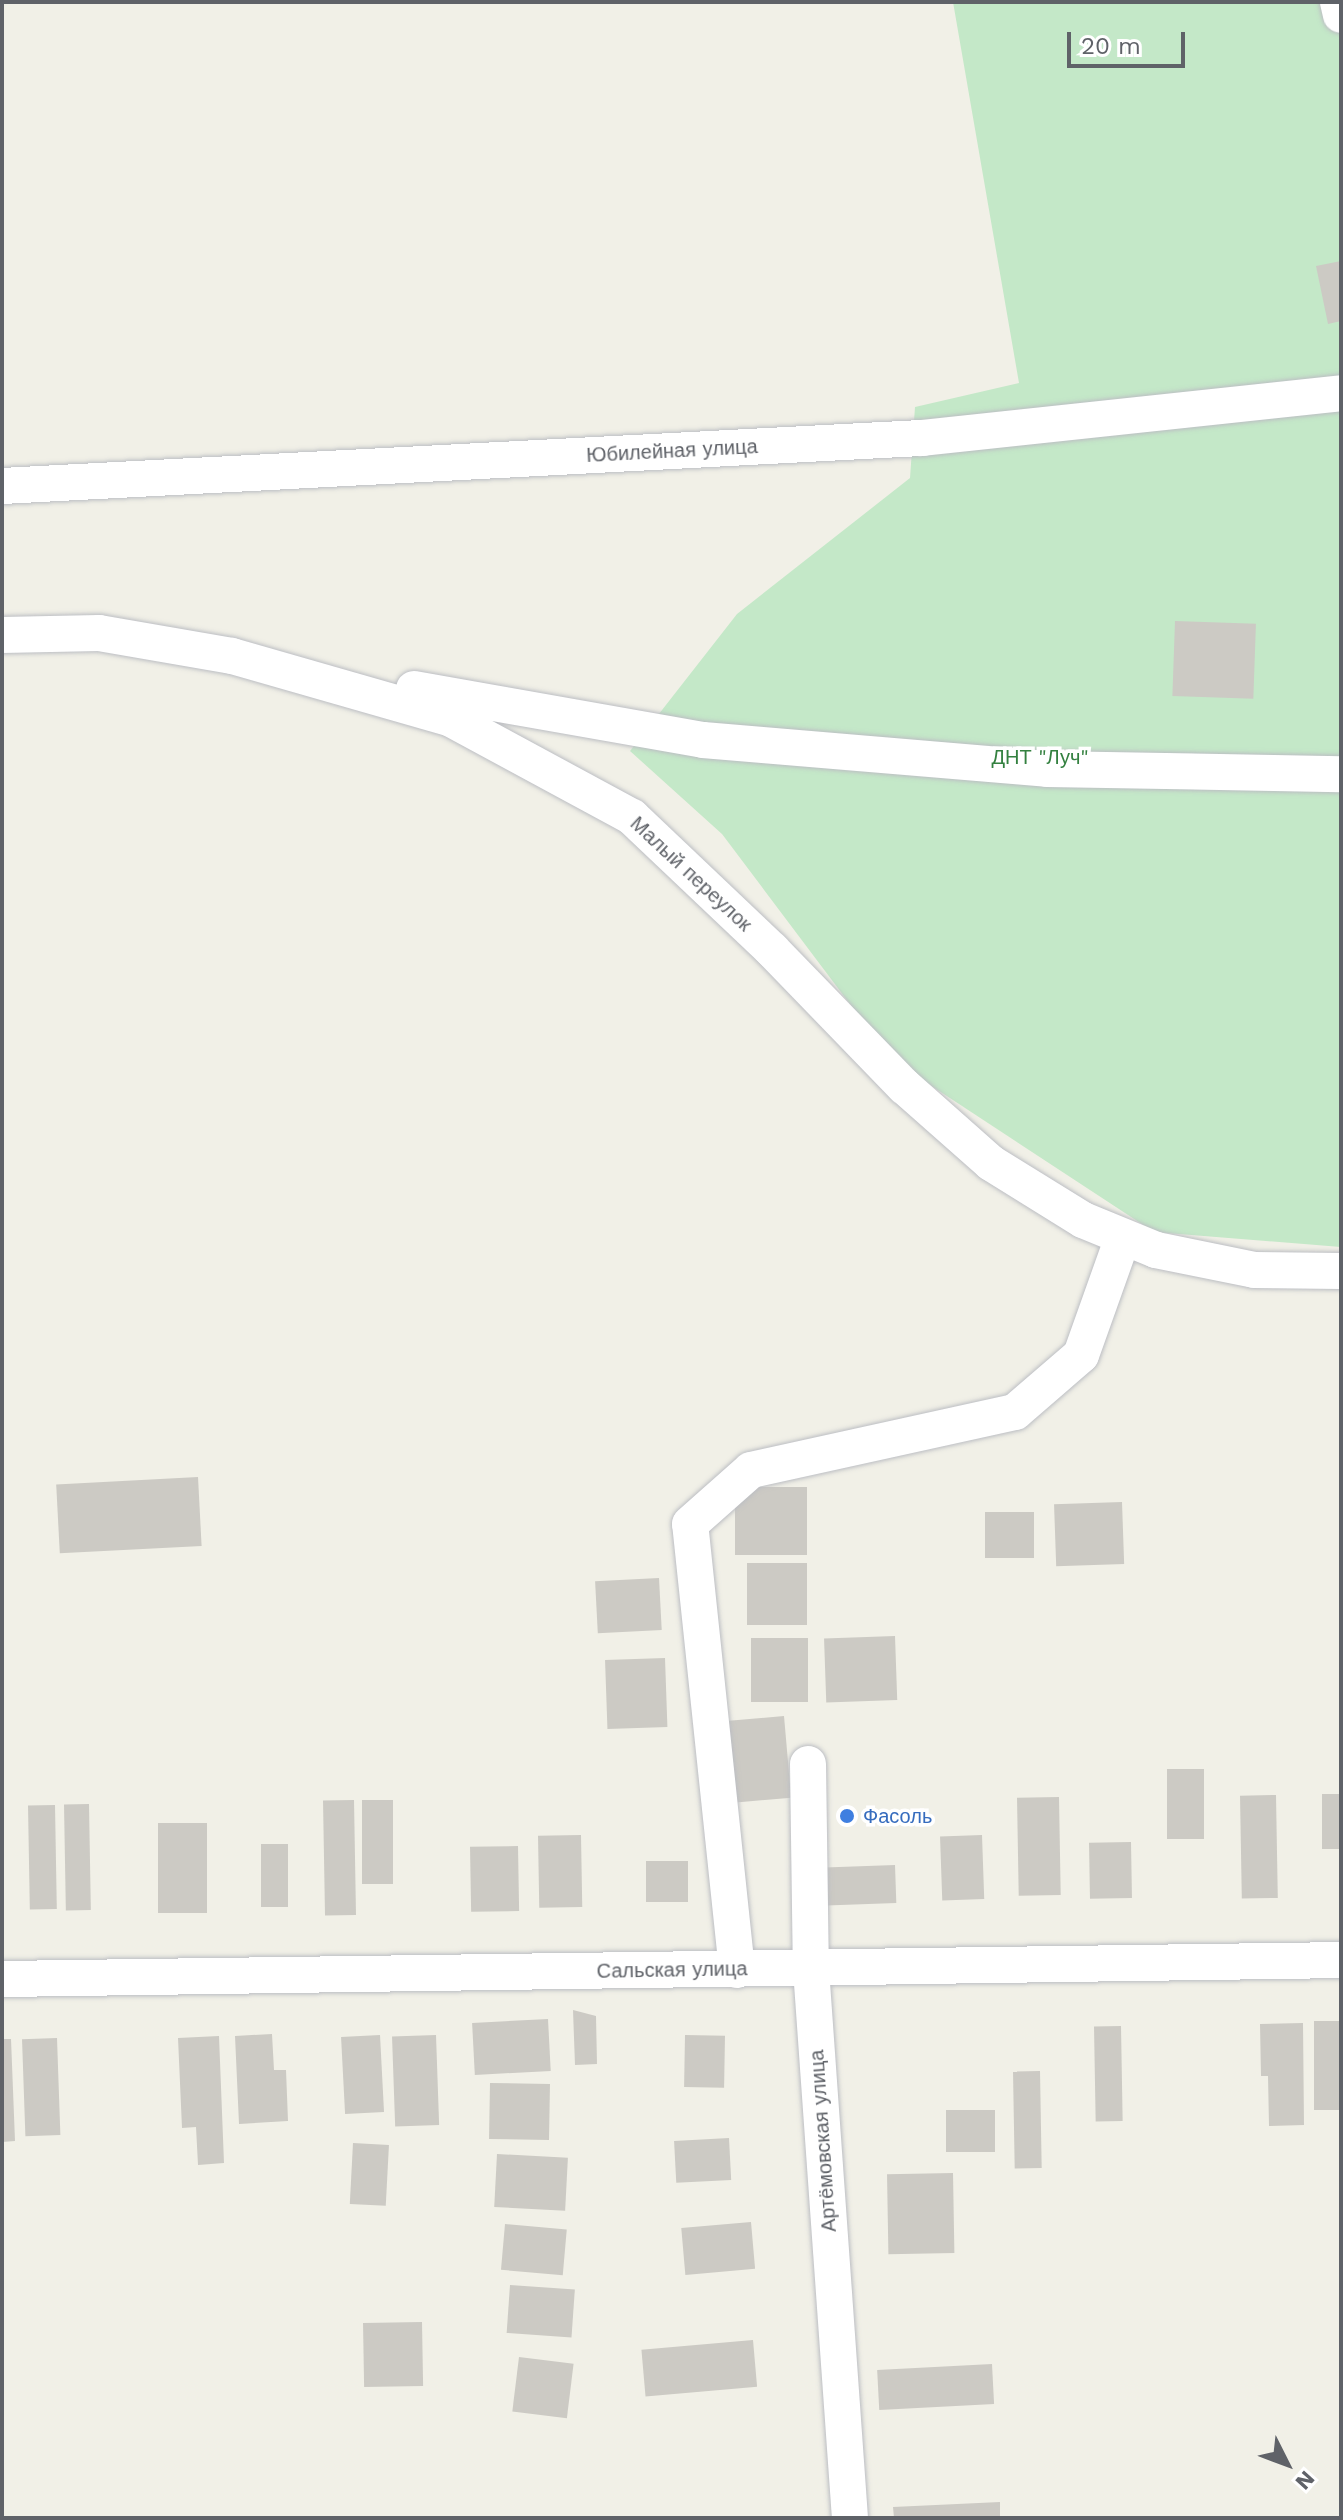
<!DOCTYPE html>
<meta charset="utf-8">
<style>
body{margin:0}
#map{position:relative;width:1343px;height:2520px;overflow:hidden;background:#f1f0e7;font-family:"Work Sans",sans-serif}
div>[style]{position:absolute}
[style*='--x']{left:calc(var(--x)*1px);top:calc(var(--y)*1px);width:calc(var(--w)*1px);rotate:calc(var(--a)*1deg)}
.green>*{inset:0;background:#c4e8c8}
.building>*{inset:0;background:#cccac4;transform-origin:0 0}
.roads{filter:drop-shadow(0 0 2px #bcbec3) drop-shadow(0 0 2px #bcbec3)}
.street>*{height:36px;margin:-18px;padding:0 18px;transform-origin:18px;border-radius:18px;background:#fff}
.dots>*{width:22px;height:22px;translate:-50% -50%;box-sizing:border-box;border:4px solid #fff;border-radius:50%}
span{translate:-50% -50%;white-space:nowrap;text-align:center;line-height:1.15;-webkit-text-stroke:7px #fff;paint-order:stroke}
.street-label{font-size:20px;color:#5f6268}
.park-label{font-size:20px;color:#348140}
.shop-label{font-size:20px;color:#366cbe}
.left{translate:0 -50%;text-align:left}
.frame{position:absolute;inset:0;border:4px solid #5f6268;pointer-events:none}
.north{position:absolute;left:1247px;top:2424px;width:80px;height:80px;-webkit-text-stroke:6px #fff;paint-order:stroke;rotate:132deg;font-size:22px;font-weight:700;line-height:32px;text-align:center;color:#5f6268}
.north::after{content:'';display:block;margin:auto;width:28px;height:36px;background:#5f6268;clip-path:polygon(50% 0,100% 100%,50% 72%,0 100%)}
.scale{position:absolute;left:1067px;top:32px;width:118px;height:36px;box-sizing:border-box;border:4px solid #5f6268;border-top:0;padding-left:10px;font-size:24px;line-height:28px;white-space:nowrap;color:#5f6268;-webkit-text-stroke:6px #fff;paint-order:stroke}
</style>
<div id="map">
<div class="green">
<div style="clip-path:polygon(953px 2px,1341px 2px,1341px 1247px,1154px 1232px,892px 1060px,722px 834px,630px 751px,737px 614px,910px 478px,915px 407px,1019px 383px)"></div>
</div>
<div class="building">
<div style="clip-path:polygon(1341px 261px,1341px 321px,1328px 324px,1316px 266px)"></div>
<div style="left:1175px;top:621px;width:81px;height:75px;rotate:2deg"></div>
<div style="left:198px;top:1477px;width:69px;height:142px;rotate:87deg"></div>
<div style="left:807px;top:1487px;width:68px;height:72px;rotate:90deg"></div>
<div style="left:1122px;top:1502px;width:62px;height:68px;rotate:88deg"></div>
<div style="left:1034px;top:1512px;width:46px;height:49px;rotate:90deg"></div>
<div style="left:747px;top:1563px;width:60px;height:62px"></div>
<div style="left:659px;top:1578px;width:52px;height:64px;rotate:87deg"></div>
<div style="left:895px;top:1636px;width:64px;height:71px;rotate:88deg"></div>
<div style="left:751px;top:1638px;width:57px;height:64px"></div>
<div style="left:665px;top:1658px;width:69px;height:60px;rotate:88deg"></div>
<div style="left:784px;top:1716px;width:82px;height:58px;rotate:85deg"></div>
<div style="left:1167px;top:1769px;width:37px;height:70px"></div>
<div style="left:1341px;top:1794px;width:55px;height:19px;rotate:90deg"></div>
<div style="left:1276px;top:1795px;width:103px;height:36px;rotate:89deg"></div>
<div style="left:1059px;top:1797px;width:98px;height:42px;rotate:89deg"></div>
<div style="left:354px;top:1800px;width:115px;height:31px;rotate:89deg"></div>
<div style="left:362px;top:1800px;width:31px;height:84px"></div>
<div style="left:89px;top:1804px;width:106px;height:25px;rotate:89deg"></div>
<div style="left:55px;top:1805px;width:104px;height:27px;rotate:89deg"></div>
<div style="left:158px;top:1823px;width:49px;height:90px"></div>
<div style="left:581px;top:1835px;width:72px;height:43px;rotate:89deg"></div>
<div style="left:982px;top:1835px;width:64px;height:42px;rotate:88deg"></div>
<div style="left:1131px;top:1842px;width:56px;height:42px;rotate:89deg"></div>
<div style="left:261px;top:1844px;width:27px;height:63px"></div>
<div style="left:518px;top:1846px;width:65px;height:48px;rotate:89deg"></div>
<div style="left:688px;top:1861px;width:41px;height:42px;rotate:90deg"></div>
<div style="left:895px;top:1865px;width:38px;height:70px;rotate:88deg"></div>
<div style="clip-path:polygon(573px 2010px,596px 2016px,597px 2064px,575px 2065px)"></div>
<div style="left:548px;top:2019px;width:52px;height:76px;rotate:87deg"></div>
<div style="left:1341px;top:2021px;width:89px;height:27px;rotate:90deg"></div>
<div style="clip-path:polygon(1303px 2023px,1304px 2125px,1269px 2126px,1268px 2076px,1261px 2076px,1260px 2024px)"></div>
<div style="left:1121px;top:2026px;width:95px;height:27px;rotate:89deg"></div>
<div style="clip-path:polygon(272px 2034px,274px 2070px,286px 2070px,288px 2121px,239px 2124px,235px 2036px)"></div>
<div style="left:380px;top:2035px;width:77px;height:39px;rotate:87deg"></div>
<div style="left:436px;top:2035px;width:90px;height:44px;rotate:88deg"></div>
<div style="left:685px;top:2035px;width:40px;height:52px;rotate:1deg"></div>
<div style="clip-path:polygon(219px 2036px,224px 2163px,198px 2165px,196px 2127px,182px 2128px,178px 2038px)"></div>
<div style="left:57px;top:2038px;width:97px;height:35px;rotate:88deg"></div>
<div style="clip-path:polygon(2px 2039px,11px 2039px,15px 2141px,2px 2142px)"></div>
<div style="left:1040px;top:2071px;width:97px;height:27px;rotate:89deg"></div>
<div style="left:490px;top:2083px;width:60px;height:56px;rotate:1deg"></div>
<div style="left:946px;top:2110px;width:49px;height:42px"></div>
<div style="left:729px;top:2138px;width:42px;height:55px;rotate:87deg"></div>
<div style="left:353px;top:2143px;width:36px;height:61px;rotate:3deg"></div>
<div style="left:497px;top:2154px;width:71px;height:53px;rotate:3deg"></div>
<div style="left:953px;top:2173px;width:80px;height:66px;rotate:89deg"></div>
<div style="left:751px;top:2222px;width:47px;height:70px;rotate:85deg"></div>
<div style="left:505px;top:2224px;width:62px;height:46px;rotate:5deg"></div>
<div style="left:510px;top:2285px;width:65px;height:48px;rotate:4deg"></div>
<div style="left:422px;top:2322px;width:64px;height:59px;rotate:89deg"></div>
<div style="left:753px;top:2340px;width:47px;height:112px;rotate:85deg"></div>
<div style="left:519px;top:2357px;width:55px;height:55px;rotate:7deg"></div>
<div style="left:992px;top:2364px;width:40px;height:115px;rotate:87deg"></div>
<div style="clip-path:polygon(1000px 2502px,1000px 2518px,894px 2518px,893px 2507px)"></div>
</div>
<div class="roads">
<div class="street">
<div style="--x:1338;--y:2;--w:13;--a:77"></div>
<div style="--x:2;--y:486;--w:921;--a:-2.99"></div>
<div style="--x:922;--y:438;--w:421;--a:-6.1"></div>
<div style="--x:2;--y:635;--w:97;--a:-1.2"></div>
<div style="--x:99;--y:633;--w:135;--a:9.8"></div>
<div style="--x:232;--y:656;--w:228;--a:16"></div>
<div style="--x:451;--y:719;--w:206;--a:28.4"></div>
<div style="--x:632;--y:817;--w:193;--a:43.5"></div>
<div style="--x:772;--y:950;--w:190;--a:45.9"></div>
<div style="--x:904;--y:1086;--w:116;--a:41.5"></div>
<div style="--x:991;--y:1163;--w:108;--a:31.8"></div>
<div style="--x:1083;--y:1220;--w:79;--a:22.3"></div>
<div style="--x:1156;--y:1250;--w:100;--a:11.5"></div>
<div style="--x:1254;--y:1270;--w:87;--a:0.7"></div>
<div style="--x:414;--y:689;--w:293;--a:10"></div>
<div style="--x:703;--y:740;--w:345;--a:4.8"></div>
<div style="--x:1047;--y:769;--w:294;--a:1"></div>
<div style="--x:808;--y:1764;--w:205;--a:89.2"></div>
<div style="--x:811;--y:1969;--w:550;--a:85.94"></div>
<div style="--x:737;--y:1970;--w:448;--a:-96"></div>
<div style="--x:690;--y:1524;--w:81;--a:-41.5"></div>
<div style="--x:751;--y:1470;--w:270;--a:-12.4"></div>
<div style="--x:1015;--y:1412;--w:87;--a:-40.8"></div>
<div style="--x:1081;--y:1355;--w:125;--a:-70.4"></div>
<div style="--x:2;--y:1979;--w:1339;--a:-0.81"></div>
</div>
</div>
<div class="dots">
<div style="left:847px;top:1816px;background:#3f7fe0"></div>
</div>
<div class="street-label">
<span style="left:672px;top:451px;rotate:-3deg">Юбилейная улица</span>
<span style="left:691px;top:874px;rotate:43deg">Малый переулок</span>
<span style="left:672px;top:1970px;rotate:-1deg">Сальская улица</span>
<span style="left:823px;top:2141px;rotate:-94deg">Артёмовская улица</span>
</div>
<div class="park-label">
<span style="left:1040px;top:757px">ДНТ "Луч"</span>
</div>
<div class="shop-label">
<span class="left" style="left:863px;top:1816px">Фасоль</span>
</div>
<div class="frame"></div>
<div class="north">N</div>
<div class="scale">20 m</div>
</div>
